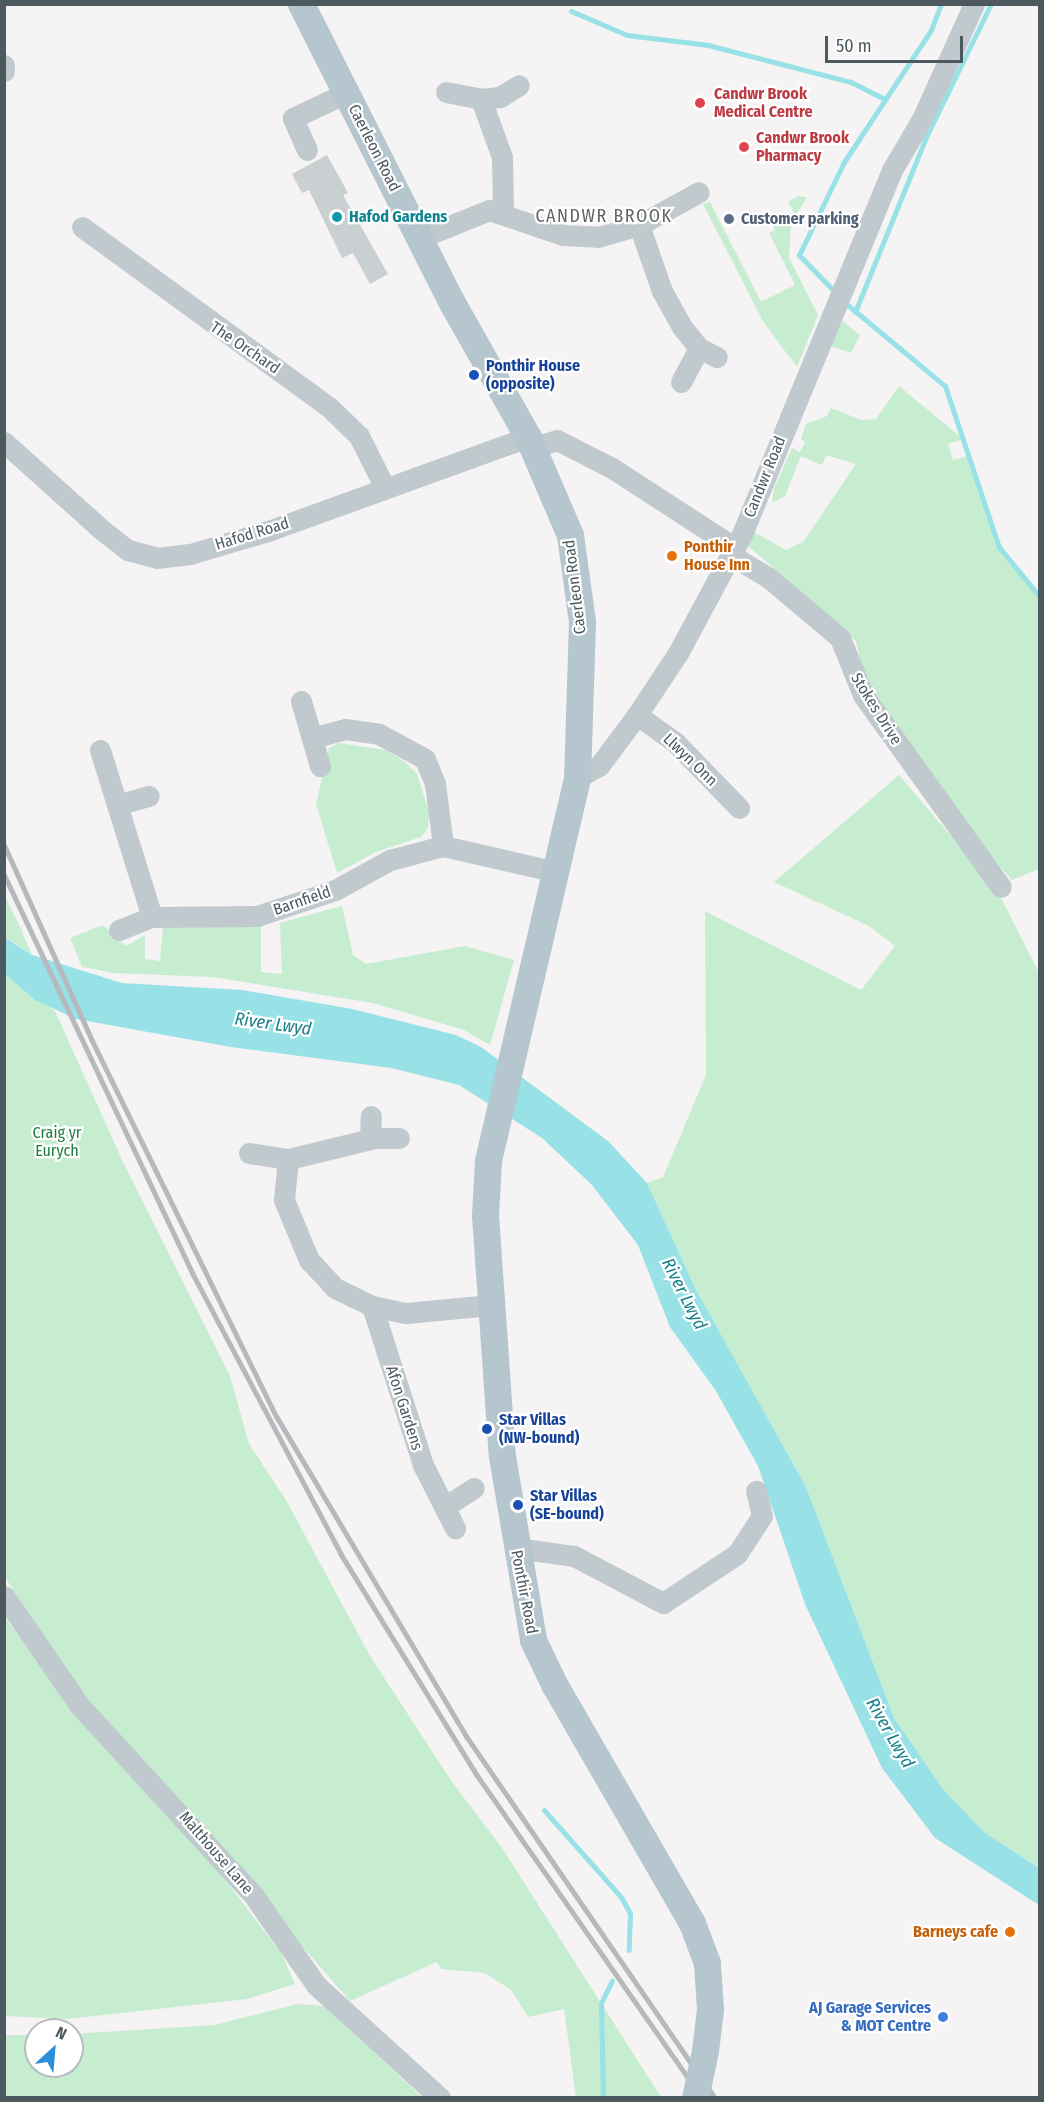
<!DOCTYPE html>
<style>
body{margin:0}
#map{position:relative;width:1044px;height:2102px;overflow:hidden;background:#f5f3f3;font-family:"Fira Sans Condensed",sans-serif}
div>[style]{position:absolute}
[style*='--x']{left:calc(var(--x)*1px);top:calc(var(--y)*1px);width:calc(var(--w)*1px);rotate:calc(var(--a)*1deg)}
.green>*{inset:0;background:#c6edd0}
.water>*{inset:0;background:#97e1e7}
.stream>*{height:5px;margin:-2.5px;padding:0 2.5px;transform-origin:2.5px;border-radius:2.5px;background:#97e1e7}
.building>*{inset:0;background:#cacfd1}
.minor>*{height:21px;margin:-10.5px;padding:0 10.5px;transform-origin:10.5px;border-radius:10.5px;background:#c0c9ce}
.major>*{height:27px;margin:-13.5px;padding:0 13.5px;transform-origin:13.5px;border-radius:13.5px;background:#b5c6cf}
.rail>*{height:4.5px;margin:-2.25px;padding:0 2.25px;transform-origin:2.25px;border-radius:2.25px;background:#b5b9bc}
.major-bridge>*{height:27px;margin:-13.5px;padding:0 13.5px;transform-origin:13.5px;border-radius:13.5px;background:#b5c6cf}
.dots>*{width:16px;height:16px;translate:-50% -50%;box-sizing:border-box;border:3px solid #fff;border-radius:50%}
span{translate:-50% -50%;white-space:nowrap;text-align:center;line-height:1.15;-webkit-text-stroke:4.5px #fff;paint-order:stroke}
.health-label{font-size:16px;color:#be3a42;font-weight:700}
.left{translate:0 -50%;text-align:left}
.street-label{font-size:16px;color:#4c595f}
.culture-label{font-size:16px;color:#0d838f;font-weight:700}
.service-label{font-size:16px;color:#4e5e75;font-weight:700}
.transit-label{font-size:16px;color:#164399;font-weight:700}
.food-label{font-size:16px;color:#c56008;font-weight:700}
.right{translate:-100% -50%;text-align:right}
.park-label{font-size:16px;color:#1f7d41}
.shop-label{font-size:16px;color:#366cbe;font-weight:700}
.neighbourhood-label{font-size:18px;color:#5f6467;letter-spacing:1.5px}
.water-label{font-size:18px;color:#178088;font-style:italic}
.frame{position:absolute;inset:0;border:6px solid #4c595f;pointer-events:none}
.north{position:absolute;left:24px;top:2018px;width:60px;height:60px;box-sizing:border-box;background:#fff;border:2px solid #b7bdbf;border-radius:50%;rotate:26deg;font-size:16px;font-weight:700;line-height:24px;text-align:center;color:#4c595f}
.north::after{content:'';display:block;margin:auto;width:21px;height:27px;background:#298fd8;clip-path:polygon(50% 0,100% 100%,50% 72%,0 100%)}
.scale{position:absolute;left:825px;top:36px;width:138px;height:27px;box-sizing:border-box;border:3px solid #4c595f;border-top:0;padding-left:8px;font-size:18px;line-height:21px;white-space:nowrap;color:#4c595f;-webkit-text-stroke:4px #fff;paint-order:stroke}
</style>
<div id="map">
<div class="green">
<div style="clip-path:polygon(798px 196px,807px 197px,791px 224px,789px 258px,818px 315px,797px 367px,764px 323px,703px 204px,710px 202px,761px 302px,795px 285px,769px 233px,775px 230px,772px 225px,794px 212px,788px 202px)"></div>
<div style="clip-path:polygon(840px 319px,860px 335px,851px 353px,828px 345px)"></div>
<div style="clip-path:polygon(899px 386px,963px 439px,948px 444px,953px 460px,968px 456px,999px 547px,1039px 597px,1039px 869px,1012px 880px,985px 850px,866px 685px,856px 641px,746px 544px,752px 531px,786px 550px,803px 542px,856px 464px,826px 455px,822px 465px,801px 456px,785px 496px,772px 503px,774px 488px,792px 448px,800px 452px,805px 442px,801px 439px,806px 424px,827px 416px,831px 408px,861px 420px,876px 419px)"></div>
<div style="clip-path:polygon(339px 743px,386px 750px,405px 762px,417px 774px,429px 812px,428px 828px,421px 837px,376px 852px,337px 873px,316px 804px,329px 748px)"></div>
<div style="clip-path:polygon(899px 775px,997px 890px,1039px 973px,1039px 1868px,985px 1833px,943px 1789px,894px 1718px,806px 1487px,695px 1288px,647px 1183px,663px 1177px,706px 1075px,705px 911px,861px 990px,895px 946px,869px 926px,774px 882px)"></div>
<div style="clip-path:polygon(4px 894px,21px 929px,32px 955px,5px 937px)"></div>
<div style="clip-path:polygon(342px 906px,353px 955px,366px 964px,465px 946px,514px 960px,490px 1045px,464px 1030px,373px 1003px,212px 977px,114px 973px,82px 967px,70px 938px,103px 925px,126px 946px,145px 935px,145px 959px,160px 961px,163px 927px,261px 927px,261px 972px,282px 974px,280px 923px)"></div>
<div style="clip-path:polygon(4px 974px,55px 1011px,123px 1162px,230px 1376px,249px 1444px,286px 1500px,370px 1656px,452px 1782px,502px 1848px,661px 2097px,576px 2097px,564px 2009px,528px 2017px,511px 1990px,485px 1973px,441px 1969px,437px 1962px,350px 2001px,71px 1682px,5px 1577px)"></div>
<div style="clip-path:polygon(4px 1616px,65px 1699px,187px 1830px,281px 1953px,295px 1984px,247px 1999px,67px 2019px,5px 2016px)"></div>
<div style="clip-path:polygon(297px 2004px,324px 2006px,422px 2097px,5px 2097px,5px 2035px,36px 2035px,36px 2066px,72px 2066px,72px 2034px,214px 2025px)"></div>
</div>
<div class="water">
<div style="clip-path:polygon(4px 937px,32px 955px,122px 983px,242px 990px,352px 1009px,456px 1035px,481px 1047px,608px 1141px,647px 1183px,695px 1288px,806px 1487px,894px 1718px,943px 1789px,985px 1833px,1039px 1868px,1039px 1905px,935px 1838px,882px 1768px,805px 1604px,758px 1466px,716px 1391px,670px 1327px,638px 1245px,592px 1185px,542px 1138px,459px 1085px,391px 1068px,231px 1047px,76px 1019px,35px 1000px,5px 974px)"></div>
</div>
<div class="stream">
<div style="--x:571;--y:11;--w:61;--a:23.2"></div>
<div style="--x:627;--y:35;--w:82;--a:7"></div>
<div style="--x:708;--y:45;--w:148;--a:14.5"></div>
<div style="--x:851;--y:82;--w:38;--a:27"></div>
<div style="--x:835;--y:292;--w:52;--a:-134.2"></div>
<div style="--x:799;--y:255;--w:103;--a:-64.2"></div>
<div style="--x:844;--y:162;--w:158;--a:-56.6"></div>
<div style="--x:931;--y:30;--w:28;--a:-69"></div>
<div style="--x:843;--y:301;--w:133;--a:39.8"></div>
<div style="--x:945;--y:386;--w:170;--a:71.5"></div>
<div style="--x:999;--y:547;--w:65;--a:50.6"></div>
<div style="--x:855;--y:312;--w:189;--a:-67.9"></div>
<div style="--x:926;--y:137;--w:148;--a:-64"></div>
<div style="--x:544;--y:1810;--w:116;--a:48.5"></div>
<div style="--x:621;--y:1897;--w:18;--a:61"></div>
<div style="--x:630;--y:1913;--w:37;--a:92"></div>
<div style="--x:603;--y:2098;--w:95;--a:-91.2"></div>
<div style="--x:601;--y:2003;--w:25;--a:-64"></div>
</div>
<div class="building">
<div style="clip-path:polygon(327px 155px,348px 193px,343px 195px,388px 274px,370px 284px,353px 253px,342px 258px,309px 190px,302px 193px,292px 174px)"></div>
</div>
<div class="minor">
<div style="--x:4;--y:65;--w:6;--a:90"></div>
<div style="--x:446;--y:92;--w:36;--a:11"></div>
<div style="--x:481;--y:99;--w:62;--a:70.1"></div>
<div style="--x:502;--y:157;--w:54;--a:88.9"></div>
<div style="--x:481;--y:99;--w:19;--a:-6"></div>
<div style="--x:500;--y:97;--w:22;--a:-32"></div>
<div style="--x:307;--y:150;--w:35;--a:-114"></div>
<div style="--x:293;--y:118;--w:59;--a:-25.3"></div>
<div style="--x:639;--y:225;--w:70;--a:70.8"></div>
<div style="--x:662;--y:291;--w:41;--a:60.9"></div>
<div style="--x:682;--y:327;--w:27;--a:51"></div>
<div style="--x:699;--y:348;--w:20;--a:27"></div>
<div style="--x:82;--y:227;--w:307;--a:36.1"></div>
<div style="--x:330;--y:408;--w:40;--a:44"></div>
<div style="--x:359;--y:436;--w:58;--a:63.4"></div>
<div style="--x:420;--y:238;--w:74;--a:-22.1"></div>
<div style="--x:489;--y:210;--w:78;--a:18.7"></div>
<div style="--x:563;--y:235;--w:35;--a:3"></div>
<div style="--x:598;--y:237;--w:43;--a:-16.3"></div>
<div style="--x:639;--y:225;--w:68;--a:-28.8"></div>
<div style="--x:681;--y:382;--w:38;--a:-62"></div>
<div style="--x:4;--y:442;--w:132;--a:41.9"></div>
<div style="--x:102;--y:530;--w:33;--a:38"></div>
<div style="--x:128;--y:550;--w:30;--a:15"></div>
<div style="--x:157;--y:558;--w:33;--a:-7"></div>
<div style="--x:190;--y:554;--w:84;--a:-16.5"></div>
<div style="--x:271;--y:530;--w:273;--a:-19.9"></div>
<div style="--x:533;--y:447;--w:25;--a:-16"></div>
<div style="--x:557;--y:440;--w:62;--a:27"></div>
<div style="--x:612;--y:468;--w:147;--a:33"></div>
<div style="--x:731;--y:555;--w:44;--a:31.2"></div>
<div style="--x:769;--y:578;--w:93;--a:40.2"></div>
<div style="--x:840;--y:638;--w:61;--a:68"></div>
<div style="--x:863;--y:695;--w:236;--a:54.3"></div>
<div style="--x:301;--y:701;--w:68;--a:73.7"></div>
<div style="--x:637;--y:715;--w:47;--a:35.4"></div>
<div style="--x:675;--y:742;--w:92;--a:45.9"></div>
<div style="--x:312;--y:738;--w:34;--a:-15"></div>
<div style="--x:345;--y:729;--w:34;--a:8"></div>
<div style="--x:379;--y:734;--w:52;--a:28.5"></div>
<div style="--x:425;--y:759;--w:27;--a:68"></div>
<div style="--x:435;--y:784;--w:63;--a:82.6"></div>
<div style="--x:100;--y:750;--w:175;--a:72.7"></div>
<div style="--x:152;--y:917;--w:105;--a:-0.5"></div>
<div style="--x:257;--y:916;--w:82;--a:-18.4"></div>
<div style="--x:335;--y:890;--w:63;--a:-28.6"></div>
<div style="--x:390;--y:860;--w:55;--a:-14.8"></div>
<div style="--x:443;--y:846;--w:117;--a:12.8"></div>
<div style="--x:577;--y:778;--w:25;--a:-29"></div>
<div style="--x:599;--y:766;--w:64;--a:-53.3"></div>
<div style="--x:637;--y:715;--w:74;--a:-56.5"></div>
<div style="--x:678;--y:653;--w:135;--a:-61.7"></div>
<div style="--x:742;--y:534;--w:394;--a:-67.6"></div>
<div style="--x:892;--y:170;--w:59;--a:-59.5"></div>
<div style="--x:922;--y:119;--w:126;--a:-65.7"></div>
<div style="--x:117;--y:805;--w:33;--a:-16"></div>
<div style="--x:119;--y:930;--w:35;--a:-22"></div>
<div style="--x:399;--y:1138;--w:24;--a:180"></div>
<div style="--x:375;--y:1138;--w:89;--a:166.4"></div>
<div style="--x:288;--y:1159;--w:41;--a:95.6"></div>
<div style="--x:284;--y:1200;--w:65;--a:67.4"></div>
<div style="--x:309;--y:1260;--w:38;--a:47"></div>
<div style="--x:335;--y:1288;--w:41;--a:25.9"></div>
<div style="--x:372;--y:1306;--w:35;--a:12"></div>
<div style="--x:406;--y:1313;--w:85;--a:-5.4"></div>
<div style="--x:370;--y:1139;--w:23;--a:-88"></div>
<div style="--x:249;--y:1153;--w:39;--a:9"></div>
<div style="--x:372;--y:1306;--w:167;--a:72.2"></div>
<div style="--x:423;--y:1465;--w:71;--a:63.1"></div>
<div style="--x:446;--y:1506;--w:33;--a:-33"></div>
<div style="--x:516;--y:1548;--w:59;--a:7.9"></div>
<div style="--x:574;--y:1556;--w:101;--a:27.8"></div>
<div style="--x:663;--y:1603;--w:89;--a:-33.5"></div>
<div style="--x:737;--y:1554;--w:45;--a:-56.7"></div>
<div style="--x:762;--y:1516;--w:26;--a:-103"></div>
<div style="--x:4;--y:1596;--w:134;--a:55.4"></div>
<div style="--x:80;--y:1706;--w:258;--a:47.5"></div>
<div style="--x:254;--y:1896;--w:108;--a:55.1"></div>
<div style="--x:316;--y:1985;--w:168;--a:42.3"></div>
</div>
<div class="major">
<div style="--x:301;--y:4;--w:333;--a:63.2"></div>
<div style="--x:451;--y:301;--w:156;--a:60.5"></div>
<div style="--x:528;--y:437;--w:107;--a:66.8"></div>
<div style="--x:570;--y:535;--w:87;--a:82.1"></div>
<div style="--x:582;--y:621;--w:157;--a:91.8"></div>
<div style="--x:577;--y:778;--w:393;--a:103.1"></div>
<div style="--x:488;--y:1161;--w:54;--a:93.2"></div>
<div style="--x:485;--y:1215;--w:242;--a:86"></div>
<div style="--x:502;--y:1456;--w:187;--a:80.4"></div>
<div style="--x:533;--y:1640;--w:49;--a:64.5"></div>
<div style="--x:554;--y:1684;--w:276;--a:60"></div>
<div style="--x:692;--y:1923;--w:43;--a:69.4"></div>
<div style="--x:707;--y:1963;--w:46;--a:86.3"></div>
<div style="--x:710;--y:2009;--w:42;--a:96.8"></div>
</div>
<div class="rail">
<div style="--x:4;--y:844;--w:215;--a:65.8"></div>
<div style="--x:92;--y:1040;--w:420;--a:63.9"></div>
<div style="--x:277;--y:1417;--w:372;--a:59.3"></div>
<div style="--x:467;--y:1737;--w:438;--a:55.5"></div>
<div style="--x:4;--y:874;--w:442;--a:64.7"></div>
<div style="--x:193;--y:1274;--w:317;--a:62.1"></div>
<div style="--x:341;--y:1554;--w:259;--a:58.4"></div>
<div style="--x:477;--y:1775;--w:394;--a:55.1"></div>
</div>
<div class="major-bridge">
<div style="--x:695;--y:2098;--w:48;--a:-78"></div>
</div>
<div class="dots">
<div style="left:700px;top:103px;background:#e0444e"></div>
<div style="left:744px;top:147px;background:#e0444e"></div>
<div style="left:337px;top:217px;background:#0f9aa8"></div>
<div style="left:729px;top:219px;background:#5c6f8a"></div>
<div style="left:474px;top:375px;background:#1a4fb4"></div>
<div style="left:672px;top:556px;background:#e8710a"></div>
<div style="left:487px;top:1429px;background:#1a4fb4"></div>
<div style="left:518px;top:1505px;background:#1a4fb4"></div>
<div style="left:1010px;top:1932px;background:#e8710a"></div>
<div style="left:943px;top:2017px;background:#3f7fe0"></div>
</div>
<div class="health-label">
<span class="left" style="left:714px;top:103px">Candwr Brook<br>Medical Centre</span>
<span class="left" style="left:756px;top:147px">Candwr Brook<br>Pharmacy</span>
</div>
<div class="street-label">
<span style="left:374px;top:148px;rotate:63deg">Caerleon Road</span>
<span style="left:245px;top:348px;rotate:34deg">The Orchard</span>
<span style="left:765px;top:477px;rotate:-68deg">Candwr Road</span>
<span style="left:252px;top:534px;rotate:-17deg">Hafod Road</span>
<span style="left:575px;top:587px;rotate:-97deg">Caerleon Road</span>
<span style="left:876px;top:709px;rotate:58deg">Stokes Drive</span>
<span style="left:690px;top:760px;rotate:44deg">Llwyn Onn</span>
<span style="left:302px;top:901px;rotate:-19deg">Barnfield</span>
<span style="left:404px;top:1408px;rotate:72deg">Afon Gardens</span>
<span style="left:524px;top:1592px;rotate:79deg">Ponthir Road</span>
<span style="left:216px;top:1853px;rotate:49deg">Malthouse Lane</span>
</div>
<div class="culture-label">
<span class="left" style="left:349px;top:217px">Hafod Gardens</span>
</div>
<div class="service-label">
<span class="left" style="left:741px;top:219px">Customer parking</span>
</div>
<div class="transit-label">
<span class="left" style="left:486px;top:375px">Ponthir House<br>(opposite)</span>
<span class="left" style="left:499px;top:1429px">Star Villas<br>(NW-bound)</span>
<span class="left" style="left:530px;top:1505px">Star Villas<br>(SE-bound)</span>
</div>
<div class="food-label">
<span class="left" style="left:684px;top:556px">Ponthir<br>House Inn</span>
<span class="right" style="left:998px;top:1932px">Barneys cafe</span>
</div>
<div class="park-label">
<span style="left:57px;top:1142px">Craig yr<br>Eurych</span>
</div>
<div class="shop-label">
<span class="right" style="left:931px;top:2017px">AJ Garage Services<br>&amp; MOT Centre</span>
</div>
<div class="neighbourhood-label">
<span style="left:604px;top:216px">CANDWR BROOK</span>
</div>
<div class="water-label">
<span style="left:273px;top:1024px;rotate:8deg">River Lwyd</span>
<span style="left:684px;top:1294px;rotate:63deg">River Lwyd</span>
<span style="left:890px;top:1733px;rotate:60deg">River Lwyd</span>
</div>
<div class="frame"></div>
<div class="north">N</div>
<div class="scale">50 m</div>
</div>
